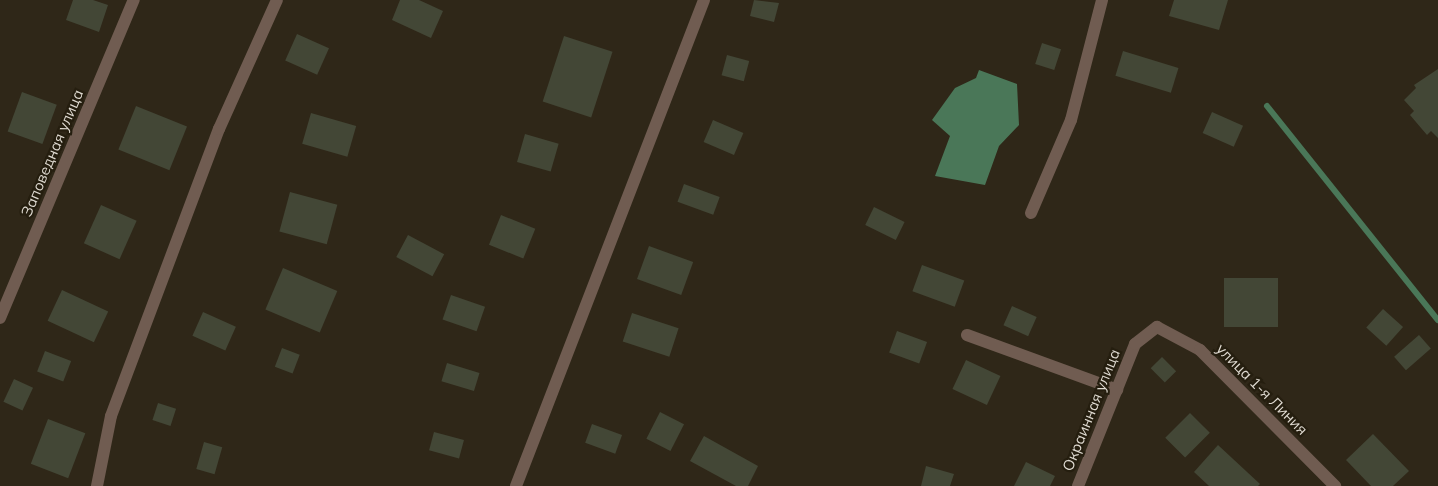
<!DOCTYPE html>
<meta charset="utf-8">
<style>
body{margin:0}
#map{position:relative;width:1438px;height:486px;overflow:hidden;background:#2f2718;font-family:Mulish,sans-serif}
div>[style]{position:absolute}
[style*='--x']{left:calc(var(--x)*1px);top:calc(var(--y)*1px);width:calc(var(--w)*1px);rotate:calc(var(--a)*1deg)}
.water>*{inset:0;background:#4a7758}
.stream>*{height:6px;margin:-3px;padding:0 3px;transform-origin:3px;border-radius:3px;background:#4a7758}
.building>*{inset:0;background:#434736;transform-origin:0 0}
.minor>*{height:12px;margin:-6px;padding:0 6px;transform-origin:6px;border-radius:6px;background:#705c51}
span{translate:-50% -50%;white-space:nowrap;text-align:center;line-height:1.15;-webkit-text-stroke:4.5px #251e0f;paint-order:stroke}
.street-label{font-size:15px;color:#dfdad1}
</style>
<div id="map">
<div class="water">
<div style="clip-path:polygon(979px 70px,1017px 84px,1019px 125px,999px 146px,985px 185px,935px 176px,950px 136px,932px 120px,955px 88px,976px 78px)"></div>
</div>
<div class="stream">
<div style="--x:1267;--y:106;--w:274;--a:51.4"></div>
</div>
<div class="building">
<div style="clip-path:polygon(73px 0,93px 0,108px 5px,99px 32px,66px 20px)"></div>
<div style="clip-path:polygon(400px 0,419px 0,443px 11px,431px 38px,392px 20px)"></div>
<div style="clip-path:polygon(754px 0,779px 3px,774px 22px,750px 16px)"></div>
<div style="clip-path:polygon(1174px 0,1228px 0,1219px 30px,1169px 16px)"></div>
<div style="left:297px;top:34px;width:35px;height:29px;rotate:24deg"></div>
<div style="left:564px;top:36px;width:51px;height:69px;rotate:18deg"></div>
<div style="left:1042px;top:43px;width:20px;height:22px;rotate:18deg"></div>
<div style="left:1123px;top:51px;width:58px;height:26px;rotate:17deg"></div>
<div style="left:727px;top:55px;width:23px;height:21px;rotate:15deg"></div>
<div style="clip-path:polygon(1438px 69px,1438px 138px,1431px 131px,1427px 135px,1410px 115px,1414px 111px,1404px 100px,1416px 88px,1414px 85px)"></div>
<div style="left:22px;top:92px;width:37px;height:42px;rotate:20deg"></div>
<div style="left:136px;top:106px;width:55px;height:47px;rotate:22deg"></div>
<div style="left:1212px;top:112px;width:34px;height:23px;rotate:24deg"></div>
<div style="left:311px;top:113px;width:47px;height:32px;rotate:16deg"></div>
<div style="left:713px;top:120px;width:33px;height:24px;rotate:23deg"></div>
<div style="left:525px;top:134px;width:35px;height:29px;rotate:16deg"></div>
<div style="left:684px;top:184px;width:38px;height:19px;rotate:20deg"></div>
<div style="left:290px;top:192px;width:49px;height:41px;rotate:15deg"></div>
<div style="left:101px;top:205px;width:39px;height:42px;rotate:24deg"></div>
<div style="left:874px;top:207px;width:34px;height:20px;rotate:26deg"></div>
<div style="left:501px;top:215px;width:37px;height:32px;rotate:22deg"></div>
<div style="left:408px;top:235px;width:41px;height:25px;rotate:28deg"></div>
<div style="left:649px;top:246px;width:47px;height:35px;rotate:20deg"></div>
<div style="left:922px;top:265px;width:45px;height:28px;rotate:20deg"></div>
<div style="left:283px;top:268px;width:59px;height:45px;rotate:23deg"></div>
<div style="left:1224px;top:278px;width:54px;height:49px"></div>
<div style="left:62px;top:290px;width:51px;height:34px;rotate:25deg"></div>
<div style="left:451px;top:295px;width:36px;height:26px;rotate:19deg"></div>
<div style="left:1012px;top:306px;width:27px;height:21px;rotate:24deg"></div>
<div style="left:1383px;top:309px;width:27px;height:25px;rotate:42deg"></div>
<div style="left:203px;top:312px;width:36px;height:26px;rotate:24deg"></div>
<div style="left:632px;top:313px;width:49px;height:30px;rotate:18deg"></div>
<div style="left:897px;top:331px;width:32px;height:23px;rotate:20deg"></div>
<div style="left:1419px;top:335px;width:18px;height:33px;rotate:49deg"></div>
<div style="left:282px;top:348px;width:19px;height:20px;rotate:21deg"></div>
<div style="left:45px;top:351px;width:28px;height:22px;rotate:21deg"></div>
<div style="left:1162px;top:357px;width:20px;height:16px;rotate:45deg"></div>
<div style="left:966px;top:360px;width:38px;height:32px;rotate:25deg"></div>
<div style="left:447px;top:363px;width:34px;height:19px;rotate:17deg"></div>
<div style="left:14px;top:379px;width:21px;height:25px;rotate:25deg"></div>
<div style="left:158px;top:403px;width:19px;height:18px;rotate:18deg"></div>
<div style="left:660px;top:412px;width:27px;height:30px;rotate:27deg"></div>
<div style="left:1190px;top:413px;width:28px;height:35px;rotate:45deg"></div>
<div style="left:48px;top:419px;width:40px;height:48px;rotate:21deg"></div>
<div style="left:592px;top:424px;width:32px;height:20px;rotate:20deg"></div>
<div style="left:434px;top:432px;width:31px;height:19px;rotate:15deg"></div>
<div style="clip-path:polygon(1373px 434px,1409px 471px,1393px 486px,1371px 486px,1346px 460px)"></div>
<div style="clip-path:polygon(704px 436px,758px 466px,748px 486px,736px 486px,690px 461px)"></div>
<div style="left:204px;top:442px;width:19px;height:28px;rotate:16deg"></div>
<div style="clip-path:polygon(1218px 445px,1260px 484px,1258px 486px,1209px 486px,1194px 472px)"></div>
<div style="clip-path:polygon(1026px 462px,1055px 476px,1050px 486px,1014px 486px)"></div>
<div style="clip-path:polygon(926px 466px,954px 474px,950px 486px,921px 486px)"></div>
</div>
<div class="minor">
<div style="--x:1031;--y:213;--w:101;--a:-66.7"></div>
<div style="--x:1071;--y:120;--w:124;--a:-75.5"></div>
<div style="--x:0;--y:318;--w:345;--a:-67.2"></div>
<div style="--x:967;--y:335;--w:160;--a:20.1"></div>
<div style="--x:97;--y:486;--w:71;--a:-78.7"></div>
<div style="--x:111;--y:416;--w:307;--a:-69.4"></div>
<div style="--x:219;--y:129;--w:141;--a:-65.8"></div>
<div style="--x:516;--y:486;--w:521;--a:-68.85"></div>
<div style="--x:1078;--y:486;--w:153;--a:-68.1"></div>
<div style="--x:1135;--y:344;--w:28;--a:-38"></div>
<div style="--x:1157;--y:327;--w:49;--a:28.1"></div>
<div style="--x:1200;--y:350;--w:192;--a:45.2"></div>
</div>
<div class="street-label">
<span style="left:52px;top:153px;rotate:-67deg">Заповедная улица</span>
<span style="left:1262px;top:389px;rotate:45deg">улица 1-я Линия</span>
<span style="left:1091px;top:410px;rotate:-68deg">Окраинная улица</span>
</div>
</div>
